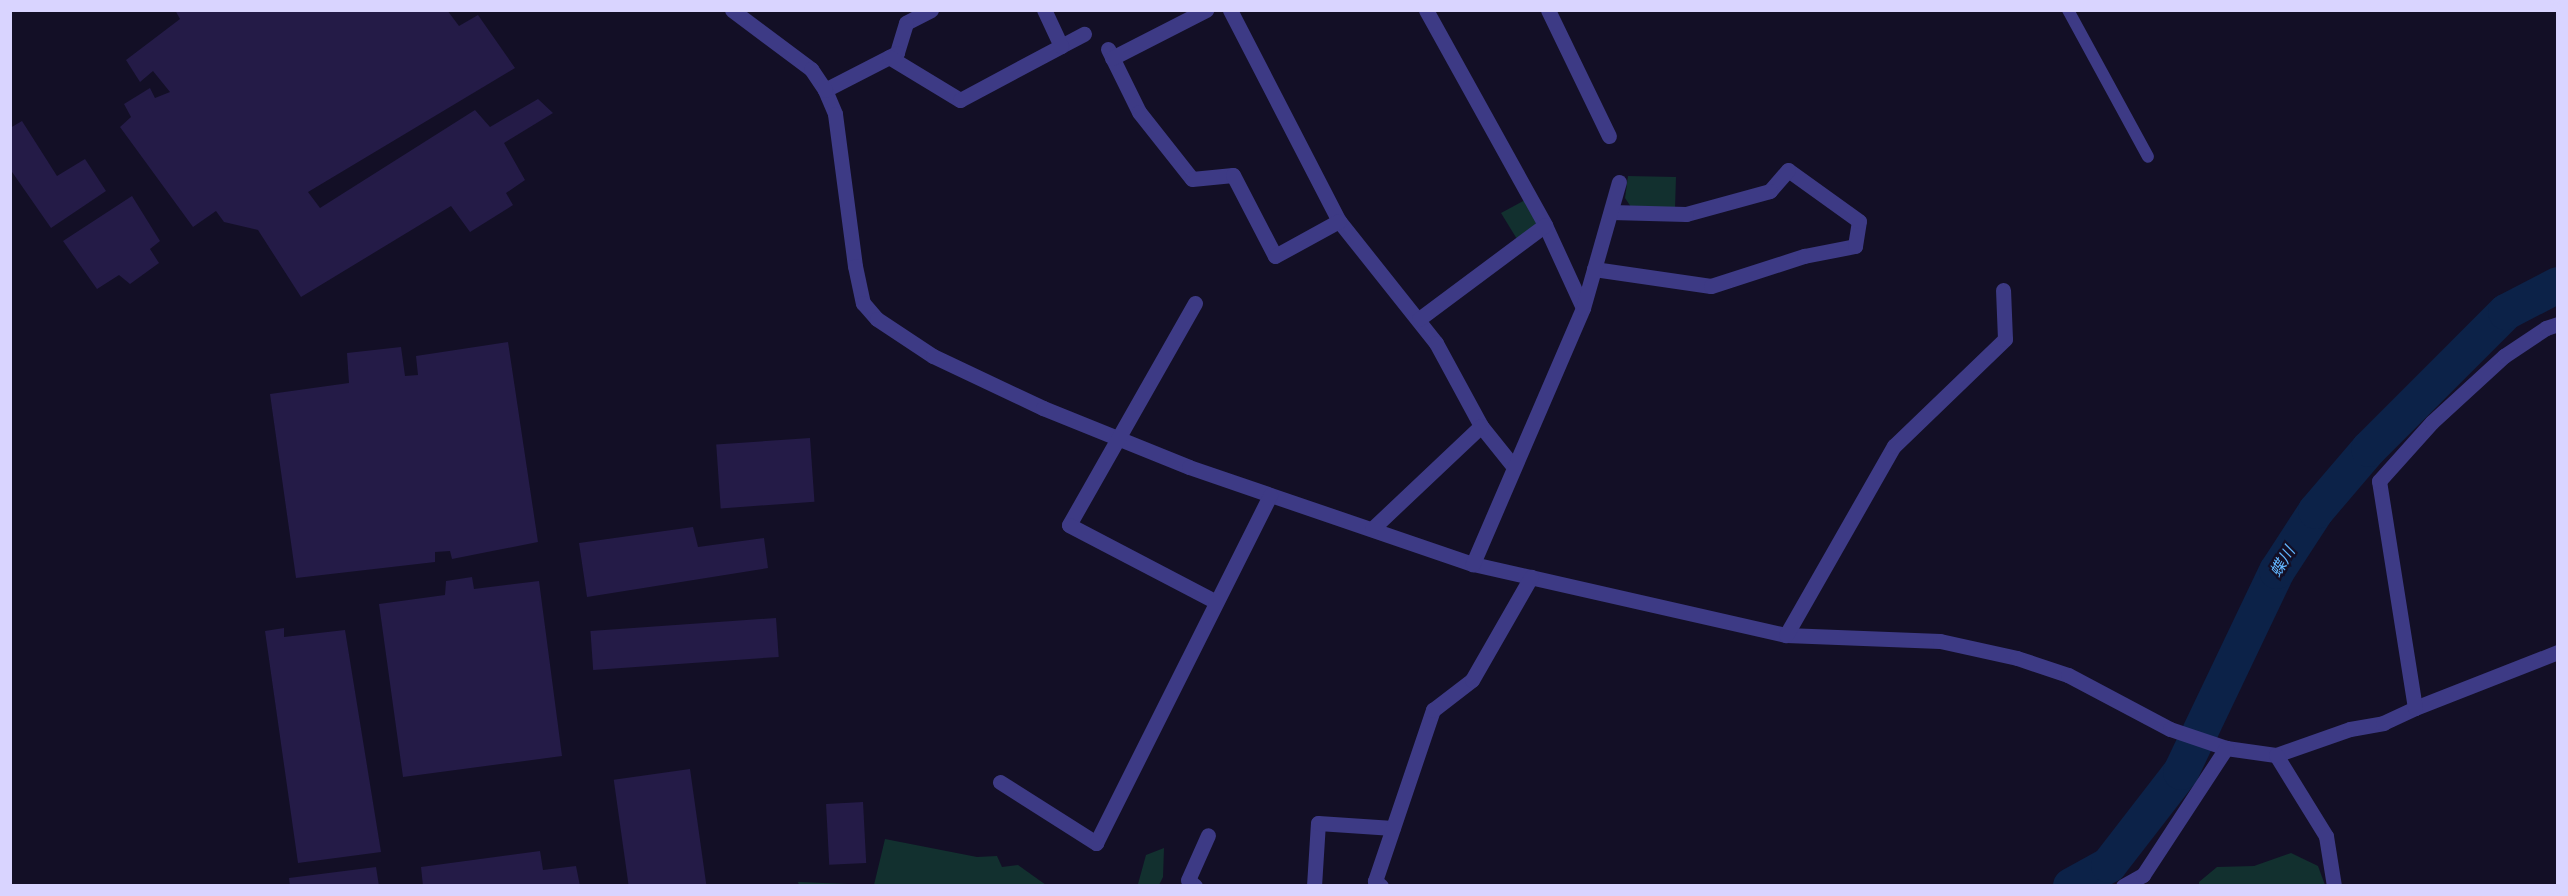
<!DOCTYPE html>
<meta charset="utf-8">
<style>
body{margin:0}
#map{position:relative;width:2568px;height:896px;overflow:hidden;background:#130f26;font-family:Roboto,"Noto Sans JP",sans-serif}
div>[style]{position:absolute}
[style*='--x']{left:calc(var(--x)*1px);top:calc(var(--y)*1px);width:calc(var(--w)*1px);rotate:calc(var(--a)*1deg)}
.green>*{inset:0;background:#12302f}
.river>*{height:36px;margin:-18px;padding:0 18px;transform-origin:18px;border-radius:18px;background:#0c2248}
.building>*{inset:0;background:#241b47;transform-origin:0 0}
.service>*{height:12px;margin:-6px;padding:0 6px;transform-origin:6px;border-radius:6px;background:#3d3a85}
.minor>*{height:15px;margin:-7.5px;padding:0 7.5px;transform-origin:7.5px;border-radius:7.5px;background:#3d3a85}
.tertiary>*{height:15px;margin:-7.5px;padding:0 7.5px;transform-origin:7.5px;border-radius:7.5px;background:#3d3a85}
span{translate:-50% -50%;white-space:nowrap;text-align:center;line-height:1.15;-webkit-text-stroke:4.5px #130f26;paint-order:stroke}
.water-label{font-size:16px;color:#62b6ff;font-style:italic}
.frame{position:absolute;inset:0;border:12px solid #d9d4ff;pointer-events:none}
</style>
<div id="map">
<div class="green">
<div style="clip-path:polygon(1628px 176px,1676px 177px,1675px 208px,1631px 207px,1625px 198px)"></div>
<div style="clip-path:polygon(1529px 198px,1545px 225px,1520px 244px,1501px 213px)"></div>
<div style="clip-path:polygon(885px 839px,977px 857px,997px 856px,1002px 867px,1018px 865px,1046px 885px,799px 885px,798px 882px,874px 885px)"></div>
<div style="clip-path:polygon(1164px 848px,1163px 877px,1159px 885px,1134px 885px,1138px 884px,1146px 855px)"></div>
<div style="clip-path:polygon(2291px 853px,2318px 866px,2325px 885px,2199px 885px,2199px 882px,2217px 867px,2254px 866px)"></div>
</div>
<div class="river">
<div style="--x:2071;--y:886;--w:43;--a:-28.9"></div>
<div style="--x:2109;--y:865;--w:118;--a:-52.3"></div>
<div style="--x:2181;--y:772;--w:223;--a:-64.5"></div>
<div style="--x:2277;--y:571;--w:72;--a:-57"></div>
<div style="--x:2316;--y:511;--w:82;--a:-49.5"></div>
<div style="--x:2369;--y:449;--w:194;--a:-45"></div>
<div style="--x:2506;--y:312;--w:59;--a:-27.4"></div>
</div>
<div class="building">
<div style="clip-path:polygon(175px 10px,447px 10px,459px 26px,478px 15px,515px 68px,308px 192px,320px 208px,475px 110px,490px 127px,538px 99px,553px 113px,504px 143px,525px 180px,506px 193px,513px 205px,470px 232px,451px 206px,301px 297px,258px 230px,224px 222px,216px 211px,193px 227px,120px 127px,131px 117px,124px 104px,150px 88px,155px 98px,170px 92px,153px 71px,140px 82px,126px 60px,180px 19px)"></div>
<div style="clip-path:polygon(22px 121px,57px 176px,85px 159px,106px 191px,51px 228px,10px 169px,10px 128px)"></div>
<div style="clip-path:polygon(132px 196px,160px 241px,150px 249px,159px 263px,130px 284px,119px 275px,97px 289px,63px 241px)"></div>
<div style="clip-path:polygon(508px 342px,538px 542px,452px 559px,450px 551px,435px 552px,435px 562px,296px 578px,270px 394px,349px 383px,347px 353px,401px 347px,405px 376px,418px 375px,416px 356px)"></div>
<div style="left:810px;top:438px;width:64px;height:94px;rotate:86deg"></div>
<div style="clip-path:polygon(693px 527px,698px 547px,764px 538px,768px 568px,587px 597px,579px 543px)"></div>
<div style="clip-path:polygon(472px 577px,474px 589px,539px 581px,562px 756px,403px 777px,379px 604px,445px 595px,446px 581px)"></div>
<div style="left:776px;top:618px;width:39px;height:186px;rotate:86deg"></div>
<div style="clip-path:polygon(284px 628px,284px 637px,345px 630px,381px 852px,298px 863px,265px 631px)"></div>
<div style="left:690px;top:769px;width:118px;height:77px;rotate:82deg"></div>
<div style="left:863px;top:802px;width:61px;height:37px;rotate:87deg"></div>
<div style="clip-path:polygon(540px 851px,543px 870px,576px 866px,580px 886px,423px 886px,421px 867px)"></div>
<div style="clip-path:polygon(376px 867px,379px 886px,290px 886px,289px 878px)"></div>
</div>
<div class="service">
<div style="--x:2068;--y:10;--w:167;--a:61.4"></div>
</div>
<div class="minor">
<div style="--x:931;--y:10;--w:28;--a:153"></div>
<div style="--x:906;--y:23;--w:31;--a:107"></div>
<div style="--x:897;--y:53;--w:81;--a:152.8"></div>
<div style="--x:825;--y:90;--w:26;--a:67"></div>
<div style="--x:835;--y:114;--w:153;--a:82.5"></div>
<div style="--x:855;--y:266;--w:38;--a:78"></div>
<div style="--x:863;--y:303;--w:21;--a:49"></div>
<div style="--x:877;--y:319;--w:67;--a:33.5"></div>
<div style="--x:933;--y:356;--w:122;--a:25.3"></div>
<div style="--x:1043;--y:408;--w:157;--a:22"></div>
<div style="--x:1189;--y:467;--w:300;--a:18.9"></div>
<div style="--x:1473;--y:564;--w:321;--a:12.8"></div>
<div style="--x:1786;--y:635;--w:154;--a:2.2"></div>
<div style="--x:1940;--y:641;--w:79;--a:12.4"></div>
<div style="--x:2017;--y:658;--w:54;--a:18.4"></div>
<div style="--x:2068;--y:675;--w:115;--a:27.9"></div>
<div style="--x:2170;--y:729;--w:59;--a:18.7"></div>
<div style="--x:2226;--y:748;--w:50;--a:8"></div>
<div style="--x:2276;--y:755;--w:78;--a:-19.4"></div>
<div style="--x:2350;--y:729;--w:34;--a:-10"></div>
<div style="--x:2383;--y:723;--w:35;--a:-25"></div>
<div style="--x:2415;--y:708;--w:154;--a:-21.4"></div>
<div style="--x:1230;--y:10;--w:237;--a:62.7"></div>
<div style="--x:1339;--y:221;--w:156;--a:51.5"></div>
<div style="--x:1436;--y:343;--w:94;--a:61.5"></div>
<div style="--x:1481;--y:426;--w:51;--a:51.3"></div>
<div style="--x:1426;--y:10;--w:246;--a:61"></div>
<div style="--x:1545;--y:225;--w:91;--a:65.4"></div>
<div style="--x:1583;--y:308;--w:279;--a:113.3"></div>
<div style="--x:1548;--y:10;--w:140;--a:64.2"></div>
<div style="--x:1061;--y:46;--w:26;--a:-28"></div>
<div style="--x:1108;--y:49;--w:70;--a:63.8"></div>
<div style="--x:1139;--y:112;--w:85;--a:51.7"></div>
<div style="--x:1192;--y:179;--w:41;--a:-5.6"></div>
<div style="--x:1233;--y:175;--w:91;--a:62.6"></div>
<div style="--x:1275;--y:256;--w:73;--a:-28.7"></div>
<div style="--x:889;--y:57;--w:83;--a:31.2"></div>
<div style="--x:960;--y:100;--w:115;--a:-28.1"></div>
<div style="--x:1061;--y:46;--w:40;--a:-115"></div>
<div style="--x:1112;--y:58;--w:106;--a:-27.1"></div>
<div style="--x:1594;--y:269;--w:118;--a:8.3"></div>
<div style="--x:1711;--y:286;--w:98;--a:-17.9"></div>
<div style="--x:1804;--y:256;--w:52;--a:-11.1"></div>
<div style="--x:1855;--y:246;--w:25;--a:-81"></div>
<div style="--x:1859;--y:221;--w:87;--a:-144.3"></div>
<div style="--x:1788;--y:170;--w:28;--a:131"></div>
<div style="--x:1770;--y:191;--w:87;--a:164.7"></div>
<div style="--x:1686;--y:214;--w:75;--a:-178.5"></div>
<div style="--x:1195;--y:303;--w:255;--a:119.6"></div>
<div style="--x:1069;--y:525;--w:166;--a:27.6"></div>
<div style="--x:1583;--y:308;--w:131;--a:-74.1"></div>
<div style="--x:1419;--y:319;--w:157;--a:-36.7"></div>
<div style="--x:1372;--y:529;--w:150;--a:-43.4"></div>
<div style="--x:1786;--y:635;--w:218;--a:-60.3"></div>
<div style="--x:1894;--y:446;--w:154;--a:-43.9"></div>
<div style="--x:2005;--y:339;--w:49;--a:-92.3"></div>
<div style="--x:2415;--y:708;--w:230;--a:-99"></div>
<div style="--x:2379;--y:481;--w:79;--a:-48.1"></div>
<div style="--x:2432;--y:422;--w:98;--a:-42.5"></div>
<div style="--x:2504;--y:356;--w:50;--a:-33.7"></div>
<div style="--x:2546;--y:328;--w:13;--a:-18"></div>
<div style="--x:2276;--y:755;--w:95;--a:58.3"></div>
<div style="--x:2326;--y:836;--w:51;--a:80.9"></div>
<div style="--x:1000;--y:782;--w:114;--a:32.4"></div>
<div style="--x:1096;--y:843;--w:389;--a:-63.4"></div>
<div style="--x:1195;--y:886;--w:9;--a:-139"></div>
<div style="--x:1188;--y:880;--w:49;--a:-66"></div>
<div style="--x:1314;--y:886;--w:63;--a:-86.4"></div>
<div style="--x:1318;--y:823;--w:75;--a:3.8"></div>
<div style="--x:1381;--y:886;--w:8;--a:-140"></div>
<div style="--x:1375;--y:881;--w:181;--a:-71.3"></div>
<div style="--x:1433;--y:710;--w:49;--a:-37.6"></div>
<div style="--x:1472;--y:680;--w:119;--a:-60.2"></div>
<div style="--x:2123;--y:886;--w:23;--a:-29"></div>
<div style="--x:2143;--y:875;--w:152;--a:-56.8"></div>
</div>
<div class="tertiary">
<div style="--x:732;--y:10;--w:99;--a:36.8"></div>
<div style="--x:811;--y:69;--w:25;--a:56"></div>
</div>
<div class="water-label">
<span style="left:2283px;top:562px;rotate:-59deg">蝶川</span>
</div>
<div class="frame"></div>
</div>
